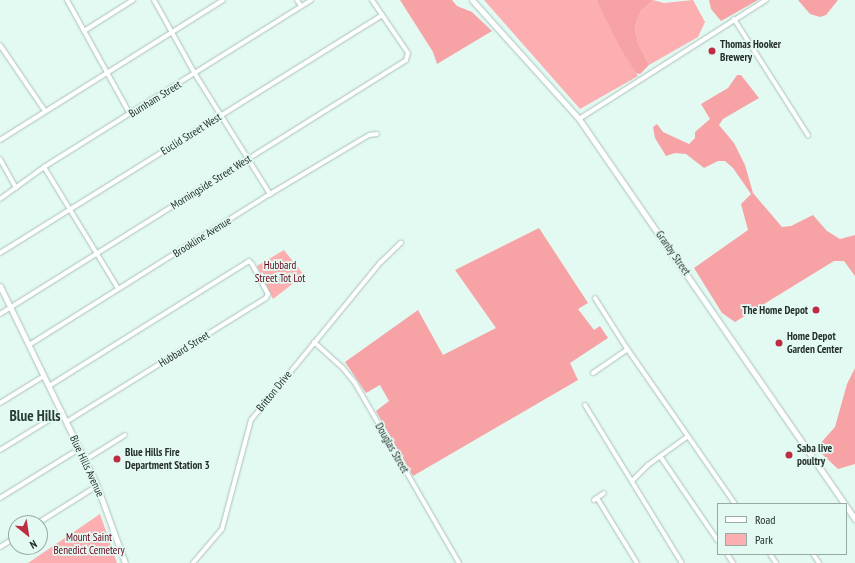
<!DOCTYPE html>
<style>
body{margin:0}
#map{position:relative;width:855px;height:563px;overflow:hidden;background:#e3faf3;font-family:"PT Sans Narrow",sans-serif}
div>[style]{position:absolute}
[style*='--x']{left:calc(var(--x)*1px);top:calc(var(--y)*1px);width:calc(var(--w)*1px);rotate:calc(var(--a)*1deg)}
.green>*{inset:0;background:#fcaeb0}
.forest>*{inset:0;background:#f7a3a5}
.roads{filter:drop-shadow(0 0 1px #abc2ba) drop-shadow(0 0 1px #abc2ba)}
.minor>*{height:4px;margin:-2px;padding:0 2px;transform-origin:2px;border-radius:2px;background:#fff}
.major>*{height:5px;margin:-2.5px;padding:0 2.5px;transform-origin:2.5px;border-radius:2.5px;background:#fff}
.dots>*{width:11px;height:11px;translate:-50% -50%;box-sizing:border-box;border:2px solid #e3faf3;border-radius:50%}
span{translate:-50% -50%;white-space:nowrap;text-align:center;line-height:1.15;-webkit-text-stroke:3.5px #e3faf3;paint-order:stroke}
.poi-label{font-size:11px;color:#262f2c;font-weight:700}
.left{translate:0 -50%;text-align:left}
.right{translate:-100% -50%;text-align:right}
.street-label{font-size:11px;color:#262f2c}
.park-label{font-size:11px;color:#630319}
.district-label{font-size:15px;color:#293c37;font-weight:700}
.legend{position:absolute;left:717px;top:503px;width:130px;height:52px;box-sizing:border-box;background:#e3faf3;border:1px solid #97a9a3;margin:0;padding:5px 7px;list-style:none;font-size:12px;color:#262f2c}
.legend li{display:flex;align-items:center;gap:8px;height:20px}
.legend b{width:20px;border:1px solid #97a9a3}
.north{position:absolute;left:8px;top:515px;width:40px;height:40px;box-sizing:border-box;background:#e3faf3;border:1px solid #97a9a3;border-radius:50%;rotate:150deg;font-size:11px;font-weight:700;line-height:16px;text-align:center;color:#262f2c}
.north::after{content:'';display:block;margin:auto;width:14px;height:18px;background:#bd2c42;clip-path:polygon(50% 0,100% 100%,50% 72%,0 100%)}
</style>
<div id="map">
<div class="green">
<div style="clip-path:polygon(484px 0,596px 0,638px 76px,580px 109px)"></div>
<div style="clip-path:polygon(653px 0,664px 3px,693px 0,705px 22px,698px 37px,649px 65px,638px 43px,635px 26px,641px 11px)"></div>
<div style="clip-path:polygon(284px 250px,304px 275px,273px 299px,257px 266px)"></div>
<div style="clip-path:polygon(100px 514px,117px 563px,28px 563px)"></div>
</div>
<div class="forest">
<div style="clip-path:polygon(400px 0,452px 0,457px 6px,472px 12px,492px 31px,437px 64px,433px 52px)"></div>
<div style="clip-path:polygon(596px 0,653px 0,641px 11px,635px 26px,638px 43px,649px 65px,640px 74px,636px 73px,622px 51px)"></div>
<div style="clip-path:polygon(709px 0,758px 0,721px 21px,711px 9px)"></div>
<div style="clip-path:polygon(798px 0,838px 0,826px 15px,820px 17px,810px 14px)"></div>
<div style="clip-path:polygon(737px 75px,741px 75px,759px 98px,723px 119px,719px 125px,734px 143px,745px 165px,753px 193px,782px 227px,791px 226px,813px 215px,827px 231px,840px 239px,855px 235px,855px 276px,844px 261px,834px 261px,735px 322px,722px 313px,694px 268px,748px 230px,741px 204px,751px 194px,733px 168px,725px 161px,718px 161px,704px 168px,686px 154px,675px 153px,666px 156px,655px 138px,653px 127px,657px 124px,663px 132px,689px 144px,695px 138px,695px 132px,710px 119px,701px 104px,728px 88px)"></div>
<div style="clip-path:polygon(539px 228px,588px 303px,578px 309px,594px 330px,600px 326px,608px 338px,570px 363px,578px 380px,413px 476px,376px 411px,389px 401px,380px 385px,366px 393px,345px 362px,418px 310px,443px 355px,496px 328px,455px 270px)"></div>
<div style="clip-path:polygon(855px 368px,855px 464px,838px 469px,821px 453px,819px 445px,835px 427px,847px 384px)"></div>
</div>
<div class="roads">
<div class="minor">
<div style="--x:67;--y:0;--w:130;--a:61.1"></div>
<div style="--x:154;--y:0;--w:85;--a:61"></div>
<div style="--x:195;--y:74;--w:142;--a:58"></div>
<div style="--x:297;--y:0;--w:7;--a:56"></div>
<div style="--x:734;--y:19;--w:138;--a:57.5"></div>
<div style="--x:84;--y:31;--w:58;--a:-32.3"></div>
<div style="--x:0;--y:45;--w:80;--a:55.7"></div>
<div style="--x:579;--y:119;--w:222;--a:-32.5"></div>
<div style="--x:0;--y:140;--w:263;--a:-32.1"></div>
<div style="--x:0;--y:159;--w:33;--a:61"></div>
<div style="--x:44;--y:167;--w:142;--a:58.6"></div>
<div style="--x:0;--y:199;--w:54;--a:-36"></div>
<div style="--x:44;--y:167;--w:315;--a:-32"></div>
<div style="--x:0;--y:253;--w:450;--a:-31.9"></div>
<div style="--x:595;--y:298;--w:58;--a:57.7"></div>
<div style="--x:626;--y:347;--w:191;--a:55.2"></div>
<div style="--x:0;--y:314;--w:479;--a:-32"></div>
<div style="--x:406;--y:60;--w:7;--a:-74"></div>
<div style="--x:408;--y:53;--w:64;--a:-124.2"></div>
<div style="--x:314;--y:342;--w:38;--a:42"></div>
<div style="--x:342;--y:367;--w:21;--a:51"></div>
<div style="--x:355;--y:383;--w:208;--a:60"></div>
<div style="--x:29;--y:345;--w:284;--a:-32.1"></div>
<div style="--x:270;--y:194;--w:115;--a:-30.8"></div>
<div style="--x:369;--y:135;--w:8;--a:-7"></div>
<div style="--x:593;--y:373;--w:42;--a:-34.4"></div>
<div style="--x:49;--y:386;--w:236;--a:-32"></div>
<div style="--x:249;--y:261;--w:4;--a:45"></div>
<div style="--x:252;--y:264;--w:34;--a:62"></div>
<div style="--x:268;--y:294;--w:4;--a:117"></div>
<div style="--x:266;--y:298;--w:235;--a:148.2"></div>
<div style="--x:0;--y:403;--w:52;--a:-31.5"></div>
<div style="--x:585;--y:405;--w:185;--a:58.5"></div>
<div style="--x:0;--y:450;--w:73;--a:-31.5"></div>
<div style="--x:660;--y:456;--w:103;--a:55.7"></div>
<div style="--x:85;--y:460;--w:47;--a:-32"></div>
<div style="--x:632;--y:481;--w:23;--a:-45"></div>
<div style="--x:648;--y:465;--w:49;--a:-35.9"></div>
<div style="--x:0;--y:498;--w:93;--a:-31.8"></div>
<div style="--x:597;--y:498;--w:76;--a:58.4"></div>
<div style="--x:594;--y:500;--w:12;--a:-35"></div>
<div style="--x:38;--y:523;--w:70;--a:-32.1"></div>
<div style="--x:0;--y:547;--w:19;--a:-32"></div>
<div style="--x:727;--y:554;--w:11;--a:56"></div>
<div style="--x:770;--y:554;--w:11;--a:56"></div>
<div style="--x:813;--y:554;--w:11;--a:56"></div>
<div style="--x:193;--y:563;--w:45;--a:-49.5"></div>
<div style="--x:222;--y:529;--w:113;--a:-75.1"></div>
<div style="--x:251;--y:420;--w:205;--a:-50.6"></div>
<div style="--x:381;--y:262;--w:28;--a:-44"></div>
</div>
<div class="major">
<div style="--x:472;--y:0;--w:160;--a:48"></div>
<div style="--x:579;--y:119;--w:486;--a:55.4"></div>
<div style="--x:0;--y:286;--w:222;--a:64.1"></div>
<div style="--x:97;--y:486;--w:82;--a:70"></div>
</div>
</div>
<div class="dots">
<div style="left:712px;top:51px;background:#bd2c42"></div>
<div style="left:816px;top:310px;background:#bd2c42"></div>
<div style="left:779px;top:343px;background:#bd2c42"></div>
<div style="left:789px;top:455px;background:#bd2c42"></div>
<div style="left:117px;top:459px;background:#bd2c42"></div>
</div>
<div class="poi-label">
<span class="left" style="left:720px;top:51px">Thomas Hooker<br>Brewery</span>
<span class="right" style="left:808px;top:310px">The Home Depot</span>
<span class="left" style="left:787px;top:343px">Home Depot<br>Garden Center</span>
<span class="left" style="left:797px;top:455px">Saba live<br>poultry</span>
<span class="left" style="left:125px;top:459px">Blue Hills Fire<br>Department Station 3</span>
</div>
<div class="street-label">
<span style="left:155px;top:99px;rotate:-32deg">Burnham Street</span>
<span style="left:191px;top:134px;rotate:-32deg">Euclid Street West</span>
<span style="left:211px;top:182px;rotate:-32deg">Morningside Street West</span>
<span style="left:202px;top:237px;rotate:-32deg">Brookline Avenue</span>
<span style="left:673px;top:253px;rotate:55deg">Granby Street</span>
<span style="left:184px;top:349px;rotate:-32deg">Hubbard Street</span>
<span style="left:274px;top:391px;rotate:-51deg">Britton Drive</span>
<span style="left:392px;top:448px;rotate:60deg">Douglas Street</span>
<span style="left:87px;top:466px;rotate:65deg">Blue Hills Avenue</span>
</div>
<div class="park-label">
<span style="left:280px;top:272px">Hubbard<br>Street Tot Lot</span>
<span style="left:89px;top:544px">Mount Saint<br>Benedict Cemetery</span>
</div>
<div class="district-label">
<span style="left:35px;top:416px">Blue Hills</span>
</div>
<ul class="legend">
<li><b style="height:5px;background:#fff"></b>Road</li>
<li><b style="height:11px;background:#fcaeb0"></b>Park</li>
</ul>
<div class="north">N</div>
</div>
